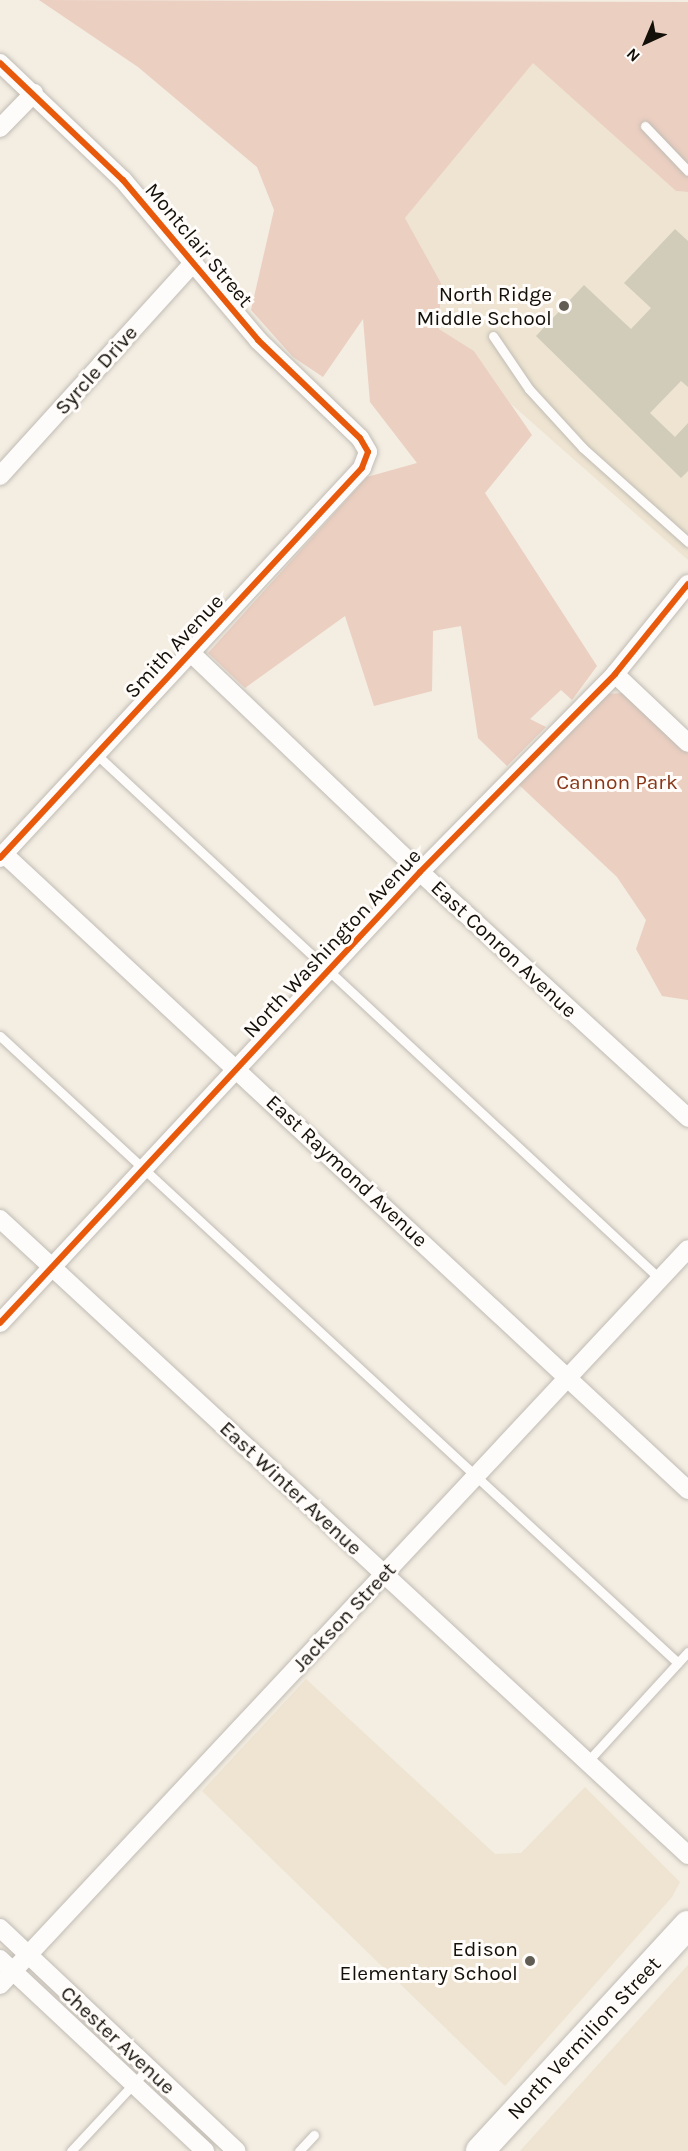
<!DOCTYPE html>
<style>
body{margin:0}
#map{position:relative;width:688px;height:2151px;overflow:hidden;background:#f3ede2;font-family:Karla,sans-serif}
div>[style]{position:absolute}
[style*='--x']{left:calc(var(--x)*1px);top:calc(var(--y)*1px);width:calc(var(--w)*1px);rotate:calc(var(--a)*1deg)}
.built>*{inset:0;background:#eee4d1}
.green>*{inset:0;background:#ebcfc1}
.building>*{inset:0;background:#d1ccba}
.roads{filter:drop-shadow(0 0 2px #c1bcb4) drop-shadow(0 0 2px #c1bcb4)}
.service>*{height:9px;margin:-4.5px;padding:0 4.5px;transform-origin:4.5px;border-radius:4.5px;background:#fdfcfb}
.minor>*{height:18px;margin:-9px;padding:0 9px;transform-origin:9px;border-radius:9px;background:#fdfcfb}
.primary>*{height:28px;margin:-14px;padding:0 14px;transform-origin:14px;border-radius:14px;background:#fdfcfb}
.cycleway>*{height:6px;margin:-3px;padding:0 3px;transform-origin:3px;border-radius:3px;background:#e8590c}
.dots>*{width:16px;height:16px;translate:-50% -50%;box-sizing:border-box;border:3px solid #fffcf9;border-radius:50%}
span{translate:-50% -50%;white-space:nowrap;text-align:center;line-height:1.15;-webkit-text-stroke:6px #fffcf9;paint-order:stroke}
.street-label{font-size:21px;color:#130f09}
.poi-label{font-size:21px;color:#130f09}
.right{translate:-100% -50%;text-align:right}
.park-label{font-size:21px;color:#873718}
.north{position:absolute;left:616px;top:12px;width:60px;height:60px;-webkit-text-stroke:4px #fffcf9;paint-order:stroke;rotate:224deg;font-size:16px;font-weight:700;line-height:24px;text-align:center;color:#130f09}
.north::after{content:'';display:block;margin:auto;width:21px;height:27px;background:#130f09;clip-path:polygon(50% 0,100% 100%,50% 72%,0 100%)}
</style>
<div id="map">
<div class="built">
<div style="clip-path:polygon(533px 62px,676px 191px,688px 192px,688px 560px,510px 403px,474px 351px,439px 329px,441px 283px,405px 218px)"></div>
<div style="clip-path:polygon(306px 1679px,495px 1854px,521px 1853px,585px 1787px,680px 1882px,672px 1897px,505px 2086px,202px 1791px)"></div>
<div style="clip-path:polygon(688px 1965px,688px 2151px,520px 2151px)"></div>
</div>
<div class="green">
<div style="clip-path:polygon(39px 0,688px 2px,688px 192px,676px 191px,533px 63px,405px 218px,441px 283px,439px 329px,474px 351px,532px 435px,485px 493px,597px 666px,572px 700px,561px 690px,530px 719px,546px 727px,507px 766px,478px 738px,461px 626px,433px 631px,432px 691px,374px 706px,345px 616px,245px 688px,208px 653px,367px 477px,417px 463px,370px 402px,363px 319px,323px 377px,293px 357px,251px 310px,274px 210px,257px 167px,138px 67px)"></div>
<div style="clip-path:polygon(624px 693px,688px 753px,688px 1000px,662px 996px,636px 949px,646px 920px,617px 877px,517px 783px,603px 694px)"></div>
</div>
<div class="building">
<div style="clip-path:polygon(675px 229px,688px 241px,688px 387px,681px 381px,650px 413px,675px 437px,688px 423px,688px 471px,681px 478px,536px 336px,584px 285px,631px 329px,651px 308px,624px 283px)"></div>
</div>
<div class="roads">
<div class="service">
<div style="--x:645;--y:126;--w:62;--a:46.3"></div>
<div style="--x:493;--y:336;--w:64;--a:55.8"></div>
<div style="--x:529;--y:389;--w:80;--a:47.5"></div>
<div style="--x:583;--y:448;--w:141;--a:41.8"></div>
<div style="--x:96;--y:754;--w:771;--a:42.95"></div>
<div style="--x:0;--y:1036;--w:923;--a:42.76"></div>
<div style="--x:588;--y:1761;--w:148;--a:-47.5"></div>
<div style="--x:71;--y:2151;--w:113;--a:-47.1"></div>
<div style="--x:299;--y:2151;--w:22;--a:-47"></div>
</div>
<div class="minor">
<div style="--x:0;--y:63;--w:170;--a:43.6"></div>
<div style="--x:123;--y:180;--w:209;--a:49.8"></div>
<div style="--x:258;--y:340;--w:141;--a:43.9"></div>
<div style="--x:360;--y:438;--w:16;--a:60"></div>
<div style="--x:368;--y:452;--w:17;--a:111"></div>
<div style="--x:362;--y:468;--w:532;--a:132.87"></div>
<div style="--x:0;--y:128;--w:49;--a:-45.8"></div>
<div style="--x:0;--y:476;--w:287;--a:-47.8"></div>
<div style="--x:191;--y:653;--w:317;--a:43.7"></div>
<div style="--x:420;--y:872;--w:364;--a:42.5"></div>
<div style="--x:615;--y:674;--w:100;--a:43.4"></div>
<div style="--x:4;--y:854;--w:934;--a:42.92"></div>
<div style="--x:0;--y:1219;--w:937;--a:42.75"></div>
<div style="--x:0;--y:1323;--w:616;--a:-47.04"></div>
<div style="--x:420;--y:872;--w:278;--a:-45.4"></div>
<div style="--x:615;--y:674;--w:116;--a:-51"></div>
<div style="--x:0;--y:1928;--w:325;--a:43.3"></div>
<div style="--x:0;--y:1959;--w:281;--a:43.1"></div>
<div style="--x:0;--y:1985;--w:1007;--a:-46.93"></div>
</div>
<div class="primary">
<div style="--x:480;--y:2151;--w:307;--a:-47.4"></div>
</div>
</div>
<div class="cycleway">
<div style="--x:0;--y:63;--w:170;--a:43.6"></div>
<div style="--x:123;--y:180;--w:209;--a:49.8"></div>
<div style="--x:258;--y:340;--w:141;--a:43.9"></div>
<div style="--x:360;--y:438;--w:16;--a:60"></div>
<div style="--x:368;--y:452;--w:17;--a:111"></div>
<div style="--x:362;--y:468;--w:532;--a:132.87"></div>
<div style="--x:0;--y:1323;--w:616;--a:-47.04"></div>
<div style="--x:420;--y:872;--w:278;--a:-45.4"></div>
<div style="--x:615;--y:674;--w:116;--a:-51"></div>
</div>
<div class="dots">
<div style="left:564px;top:306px;background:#615d55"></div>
<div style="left:530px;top:1961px;background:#615d55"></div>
</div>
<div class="street-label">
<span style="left:199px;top:245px;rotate:50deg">Montclair Street</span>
<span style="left:96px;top:370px;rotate:-48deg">Syrcle Drive</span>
<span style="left:174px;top:646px;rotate:-47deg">Smith Avenue</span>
<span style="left:332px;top:943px;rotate:-47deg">North Washington Avenue</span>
<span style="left:504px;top:949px;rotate:43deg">East Conron Avenue</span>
<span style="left:347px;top:1171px;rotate:43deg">East Raymond Avenue</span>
<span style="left:291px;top:1488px;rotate:43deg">East Winter Avenue</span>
<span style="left:344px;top:1617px;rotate:-47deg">Jackson Street</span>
<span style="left:584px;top:2038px;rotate:-47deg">North Vermilion Street</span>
<span style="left:118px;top:2040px;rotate:43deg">Chester Avenue</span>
</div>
<div class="poi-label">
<span class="right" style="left:552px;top:306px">North Ridge<br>Middle School</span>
<span class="right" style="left:518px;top:1961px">Edison<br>Elementary School</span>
</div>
<div class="park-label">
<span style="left:617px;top:782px">Cannon Park</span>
</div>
<div class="north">N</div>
</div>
